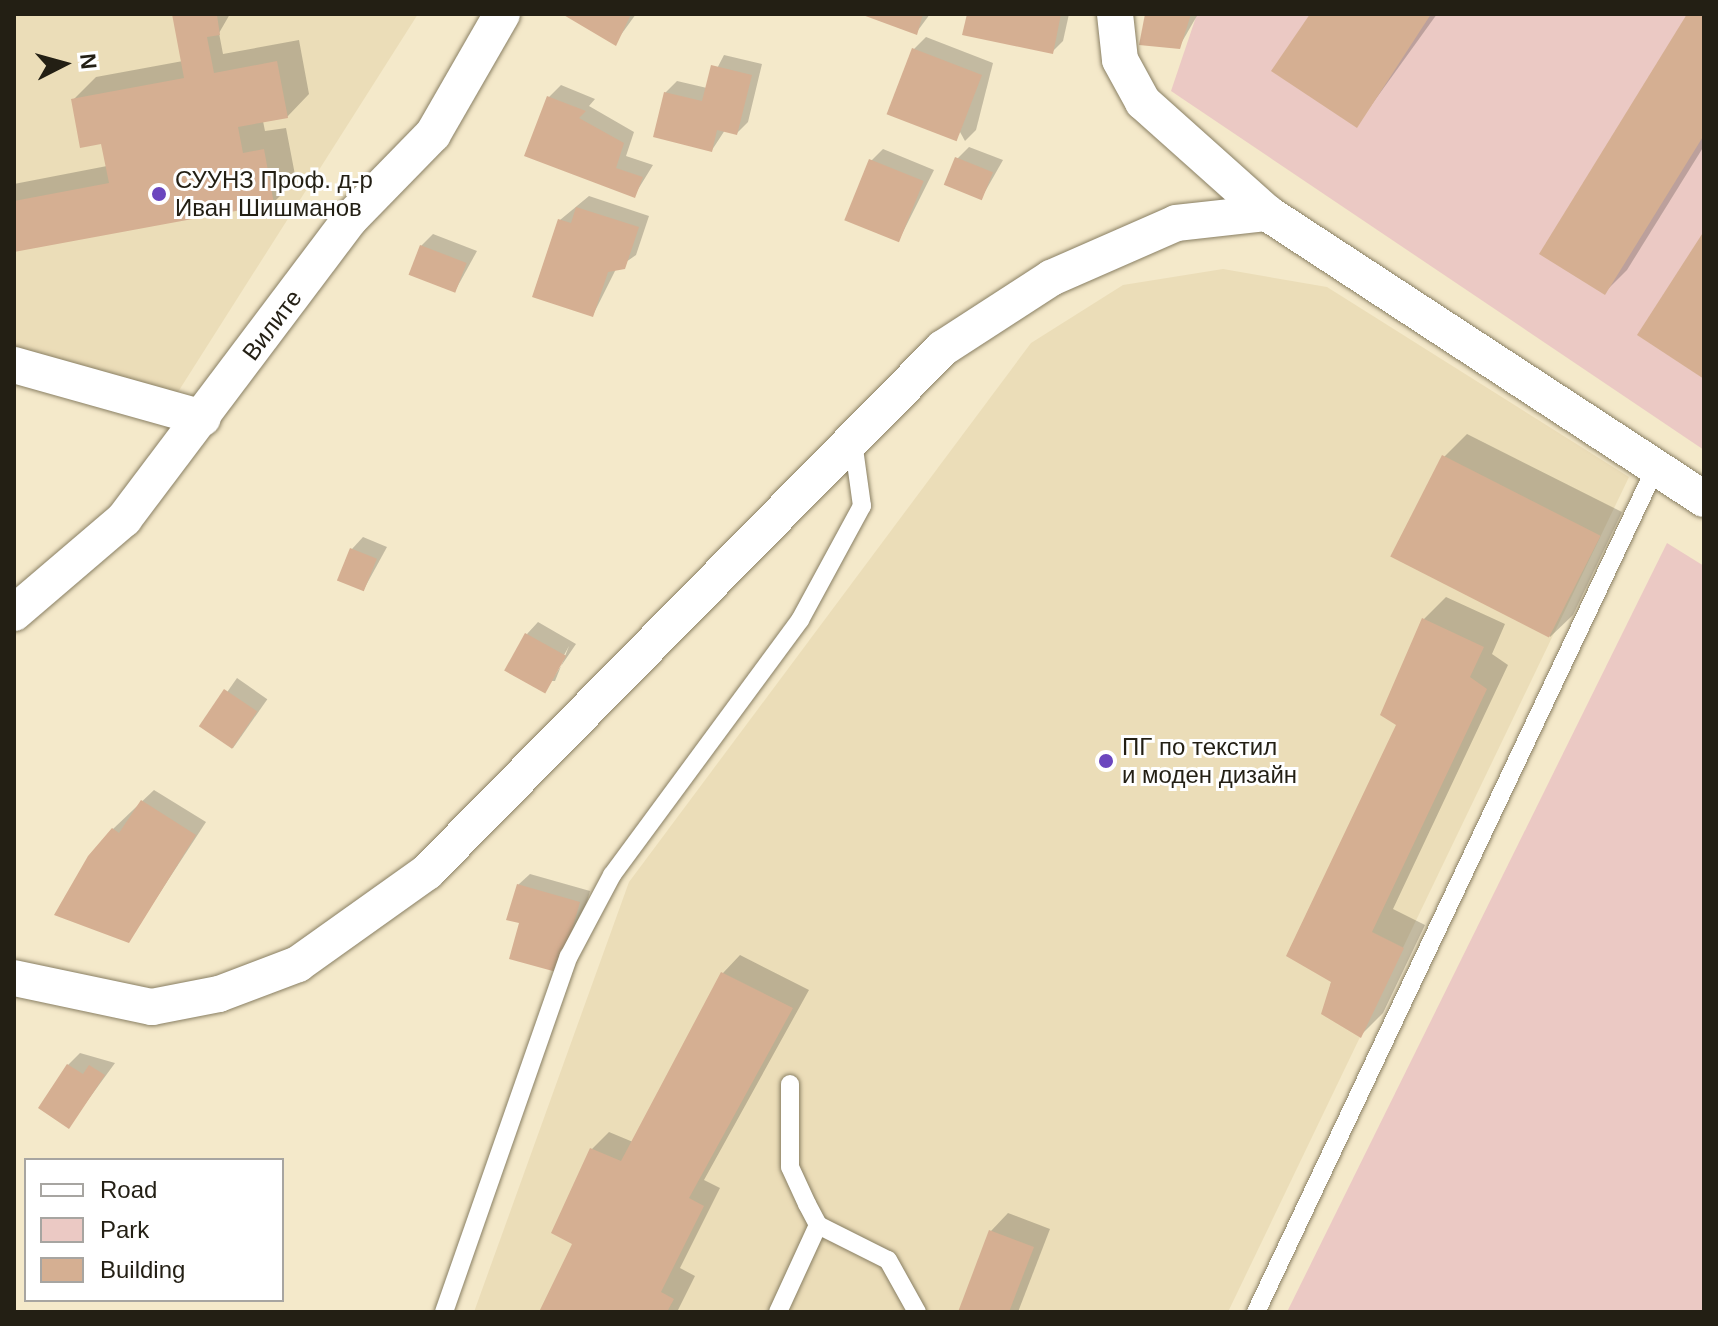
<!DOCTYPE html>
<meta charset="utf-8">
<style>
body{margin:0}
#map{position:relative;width:1718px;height:1326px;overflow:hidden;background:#f4e9ca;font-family:Arial,sans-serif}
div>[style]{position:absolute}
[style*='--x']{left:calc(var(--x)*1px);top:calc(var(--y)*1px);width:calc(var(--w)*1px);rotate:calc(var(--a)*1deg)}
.built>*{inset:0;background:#ebddb8}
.green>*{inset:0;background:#ebc9c4}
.shadow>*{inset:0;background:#0003;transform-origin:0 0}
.building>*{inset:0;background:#d5af92;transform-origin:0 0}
.roads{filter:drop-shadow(0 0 2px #897f63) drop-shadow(0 0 2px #897f63)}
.service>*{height:18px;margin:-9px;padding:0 9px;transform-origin:9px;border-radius:9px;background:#fff}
.minor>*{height:36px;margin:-18px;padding:0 18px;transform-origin:18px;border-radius:18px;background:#fff}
.dots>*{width:22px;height:22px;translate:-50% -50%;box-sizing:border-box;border:4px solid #fff;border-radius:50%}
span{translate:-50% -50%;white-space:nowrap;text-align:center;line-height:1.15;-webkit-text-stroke:6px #fff;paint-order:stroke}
.poi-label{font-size:24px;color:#231f14}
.left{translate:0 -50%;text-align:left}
.street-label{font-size:24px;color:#231f14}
.frame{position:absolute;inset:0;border:16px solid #231f14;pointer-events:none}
.legend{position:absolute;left:24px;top:1158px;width:260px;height:144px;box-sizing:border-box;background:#fff;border:2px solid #a7a5a1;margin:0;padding:10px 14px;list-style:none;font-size:24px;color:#231f14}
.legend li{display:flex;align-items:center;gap:16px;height:40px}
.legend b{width:40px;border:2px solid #a7a5a1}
.north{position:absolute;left:24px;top:24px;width:80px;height:80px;-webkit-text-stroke:6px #fff;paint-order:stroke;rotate:84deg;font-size:22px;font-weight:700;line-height:32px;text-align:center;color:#231f14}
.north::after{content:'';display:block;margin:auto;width:28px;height:36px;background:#231f14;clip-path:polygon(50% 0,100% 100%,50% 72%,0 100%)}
</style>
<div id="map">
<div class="built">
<div style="clip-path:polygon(14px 14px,418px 14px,164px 414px,14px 374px)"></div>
<div style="clip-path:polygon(1223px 269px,1327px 287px,1629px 477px,1228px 1312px,474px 1312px,629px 882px,1031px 343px,1123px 285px)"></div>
</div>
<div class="green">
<div style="clip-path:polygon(1197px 14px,1704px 14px,1704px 450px,1171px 91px)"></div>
<div style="clip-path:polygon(1667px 543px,1704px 566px,1704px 1312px,1287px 1312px)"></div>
</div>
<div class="shadow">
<div style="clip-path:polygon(174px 14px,230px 14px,219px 33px,223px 54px,299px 40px,309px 94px,287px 117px,263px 121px,265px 131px,286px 128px,296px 180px,273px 203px,14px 250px,14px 184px,107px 166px,103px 141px,73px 100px,96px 77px,183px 61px)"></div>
<div style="clip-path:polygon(564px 14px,636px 14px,615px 43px)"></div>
<div style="clip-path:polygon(862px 14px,930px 14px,916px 33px)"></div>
<div style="clip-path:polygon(969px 14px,1069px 14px,1063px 41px,1052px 52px)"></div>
<div style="clip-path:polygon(1150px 14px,1198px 14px,1179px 47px)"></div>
<div style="clip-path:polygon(1312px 14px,1437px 14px,1357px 125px)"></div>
<div style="clip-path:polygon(1689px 14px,1704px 14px,1704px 146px,1627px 270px,1604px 293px)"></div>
<div style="clip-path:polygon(926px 37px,993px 63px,976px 130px,965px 141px,914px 49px)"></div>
<div style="clip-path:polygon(724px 55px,762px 64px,748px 122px,737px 133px,725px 130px,712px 150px,665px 93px,677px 81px,707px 88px)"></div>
<div style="clip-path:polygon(561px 85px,595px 99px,589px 106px,634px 132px,626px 156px,653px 165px,634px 196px,549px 97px)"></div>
<div style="clip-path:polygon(969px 147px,1003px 160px,982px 197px,957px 159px)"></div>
<div style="clip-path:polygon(883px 149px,934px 170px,899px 240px,871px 161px)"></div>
<div style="clip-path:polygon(589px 196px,649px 216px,636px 255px,616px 269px,593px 315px,560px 220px)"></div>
<div style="clip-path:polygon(433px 234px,477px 251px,455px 291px,421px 246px)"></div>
<div style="clip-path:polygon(1467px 434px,1622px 512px,1573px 615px,1550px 637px,1444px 457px)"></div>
<div style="clip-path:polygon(363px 537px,387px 547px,364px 589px,352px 549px)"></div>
<div style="clip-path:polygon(1446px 597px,1505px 624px,1492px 654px,1508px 665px,1393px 909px,1425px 925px,1383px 1013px,1361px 1035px,1323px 1014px,1424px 619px)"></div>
<div style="clip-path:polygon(evenodd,538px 622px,576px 644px,544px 691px,527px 634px,538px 622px,569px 646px,555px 681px,550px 681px,569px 646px)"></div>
<div style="left:237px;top:678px;width:37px;height:60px;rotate:35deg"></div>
<div style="clip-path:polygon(154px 790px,206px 822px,129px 940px,113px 829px)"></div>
<div style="clip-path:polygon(530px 874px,590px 891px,571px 959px,518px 885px)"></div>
<div style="clip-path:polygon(740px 955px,809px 990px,704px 1180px,720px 1188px,680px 1268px,695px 1276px,677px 1312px,541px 1312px,574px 1243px,592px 1149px,609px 1132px,633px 1142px,723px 973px)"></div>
<div style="clip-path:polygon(80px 1053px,115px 1063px,69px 1126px,68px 1065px)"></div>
<div style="clip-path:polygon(1008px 1213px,1050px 1229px,1018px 1312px,960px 1312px,991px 1231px)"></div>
</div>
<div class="building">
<div style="clip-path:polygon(172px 14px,217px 15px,220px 35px,207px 37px,214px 73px,277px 61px,288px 118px,238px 127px,243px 153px,264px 149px,274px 204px,14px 252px,14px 201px,109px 183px,101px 144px,80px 148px,71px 99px,184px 78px)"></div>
<div style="clip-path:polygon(562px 14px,631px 14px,616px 46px)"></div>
<div style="clip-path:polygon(860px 14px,923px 14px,917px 35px)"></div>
<div style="clip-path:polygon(967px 14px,1061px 14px,1053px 54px,962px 35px)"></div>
<div style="clip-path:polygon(1145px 14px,1191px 14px,1180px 49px,1139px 45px)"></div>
<div style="clip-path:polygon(1310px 14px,1431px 14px,1357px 128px,1271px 71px)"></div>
<div style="clip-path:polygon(1687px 14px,1704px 14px,1704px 135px,1605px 295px,1539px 254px)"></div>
<div style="left:912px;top:48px;width:75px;height:71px;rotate:21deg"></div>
<div style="clip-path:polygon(711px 65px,752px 75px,737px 135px,717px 130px,712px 152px,653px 137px,664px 92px,702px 101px)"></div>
<div style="clip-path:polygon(547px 96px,586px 111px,579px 118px,624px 143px,616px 168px,643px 177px,635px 198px,524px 156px)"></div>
<div style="left:955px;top:157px;width:41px;height:30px;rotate:22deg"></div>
<div style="left:869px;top:159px;width:59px;height:66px;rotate:22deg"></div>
<div style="clip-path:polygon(576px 207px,639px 227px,625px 269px,608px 272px,593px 317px,532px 297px,558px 219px,571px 223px)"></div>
<div style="clip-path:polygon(1704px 231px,1704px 379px,1637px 335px)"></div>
<div style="left:420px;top:245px;width:50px;height:32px;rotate:21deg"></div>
<div style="left:1442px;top:455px;width:178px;height:114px;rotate:27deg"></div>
<div style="left:350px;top:548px;width:29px;height:35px;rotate:22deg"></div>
<div style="clip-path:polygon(1422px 618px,1484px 647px,1470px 677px,1487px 689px,1372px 932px,1404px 948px,1361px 1038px,1321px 1014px,1331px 982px,1286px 956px,1396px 725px,1380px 715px)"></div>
<div style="left:525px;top:633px;width:47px;height:43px;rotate:29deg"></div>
<div style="left:224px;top:689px;width:40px;height:45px;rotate:34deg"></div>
<div style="clip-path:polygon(141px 800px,196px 835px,129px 943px,54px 915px,88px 856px,112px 828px,119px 833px)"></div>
<div style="clip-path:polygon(517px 884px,580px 902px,560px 973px,509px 959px,519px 923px,506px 920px)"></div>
<div style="clip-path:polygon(721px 972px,793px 1008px,689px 1198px,704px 1206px,661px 1292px,674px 1299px,667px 1312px,539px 1312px,572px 1244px,551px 1233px,590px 1148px,621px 1161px)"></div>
<div style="clip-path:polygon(67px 1064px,83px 1074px,89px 1065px,105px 1075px,69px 1129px,38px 1108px)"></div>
<div style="clip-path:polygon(989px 1230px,1034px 1247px,1009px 1312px,958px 1312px)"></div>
</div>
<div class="roads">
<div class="service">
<div style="--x:790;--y:1084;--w:83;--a:90"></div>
<div style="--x:790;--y:1167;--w:41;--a:65.3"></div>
<div style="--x:807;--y:1204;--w:24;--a:62"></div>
<div style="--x:818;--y:1225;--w:78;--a:26.6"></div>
<div style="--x:888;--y:1260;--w:60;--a:60.9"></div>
<div style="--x:444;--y:1312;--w:377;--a:-70.7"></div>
<div style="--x:569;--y:956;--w:92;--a:-62"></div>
<div style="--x:612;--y:875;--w:317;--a:-53.6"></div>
<div style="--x:800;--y:620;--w:130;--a:-61.5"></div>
<div style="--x:862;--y:506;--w:66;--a:-97.9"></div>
<div style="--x:778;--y:1312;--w:96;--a:-65.3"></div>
<div style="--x:1256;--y:1312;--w:935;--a:-64.67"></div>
</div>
<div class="minor">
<div style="--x:1115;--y:14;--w:46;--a:83.8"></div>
<div style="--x:1120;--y:60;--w:48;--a:61.3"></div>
<div style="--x:1143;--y:102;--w:166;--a:41.8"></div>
<div style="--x:14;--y:365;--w:196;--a:15.7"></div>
<div style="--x:14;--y:613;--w:145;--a:-40.5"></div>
<div style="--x:124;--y:519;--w:377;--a:-53"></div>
<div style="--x:351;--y:218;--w:117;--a:-45.7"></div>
<div style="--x:433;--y:134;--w:138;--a:-60.1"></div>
<div style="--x:14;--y:978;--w:141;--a:11.9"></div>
<div style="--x:152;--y:1007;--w:68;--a:-11"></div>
<div style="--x:219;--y:994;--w:85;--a:-20.8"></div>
<div style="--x:298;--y:964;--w:158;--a:-35.5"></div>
<div style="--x:427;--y:872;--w:735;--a:-45.44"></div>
<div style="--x:943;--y:348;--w:129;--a:-32.9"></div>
<div style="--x:1051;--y:278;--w:137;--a:-23.7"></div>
<div style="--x:1176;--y:223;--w:92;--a:-6.3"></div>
<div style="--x:1267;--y:213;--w:522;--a:33.2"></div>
</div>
</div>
<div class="dots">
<div style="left:159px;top:194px;background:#6b46be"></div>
<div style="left:1106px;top:761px;background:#6b46be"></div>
</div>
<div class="poi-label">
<span class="left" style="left:175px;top:194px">СУУНЗ Проф. д-р<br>Иван Шишманов</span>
<span class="left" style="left:1122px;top:761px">ПГ по текстил<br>и моден дизайн</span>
</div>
<div class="street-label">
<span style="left:272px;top:325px;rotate:-53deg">Вилите</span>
</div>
<div class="frame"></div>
<ul class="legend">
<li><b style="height:10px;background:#fff"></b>Road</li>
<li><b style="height:22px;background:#ebc9c4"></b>Park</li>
<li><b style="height:22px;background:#d5af92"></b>Building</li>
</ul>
<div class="north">N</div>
</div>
